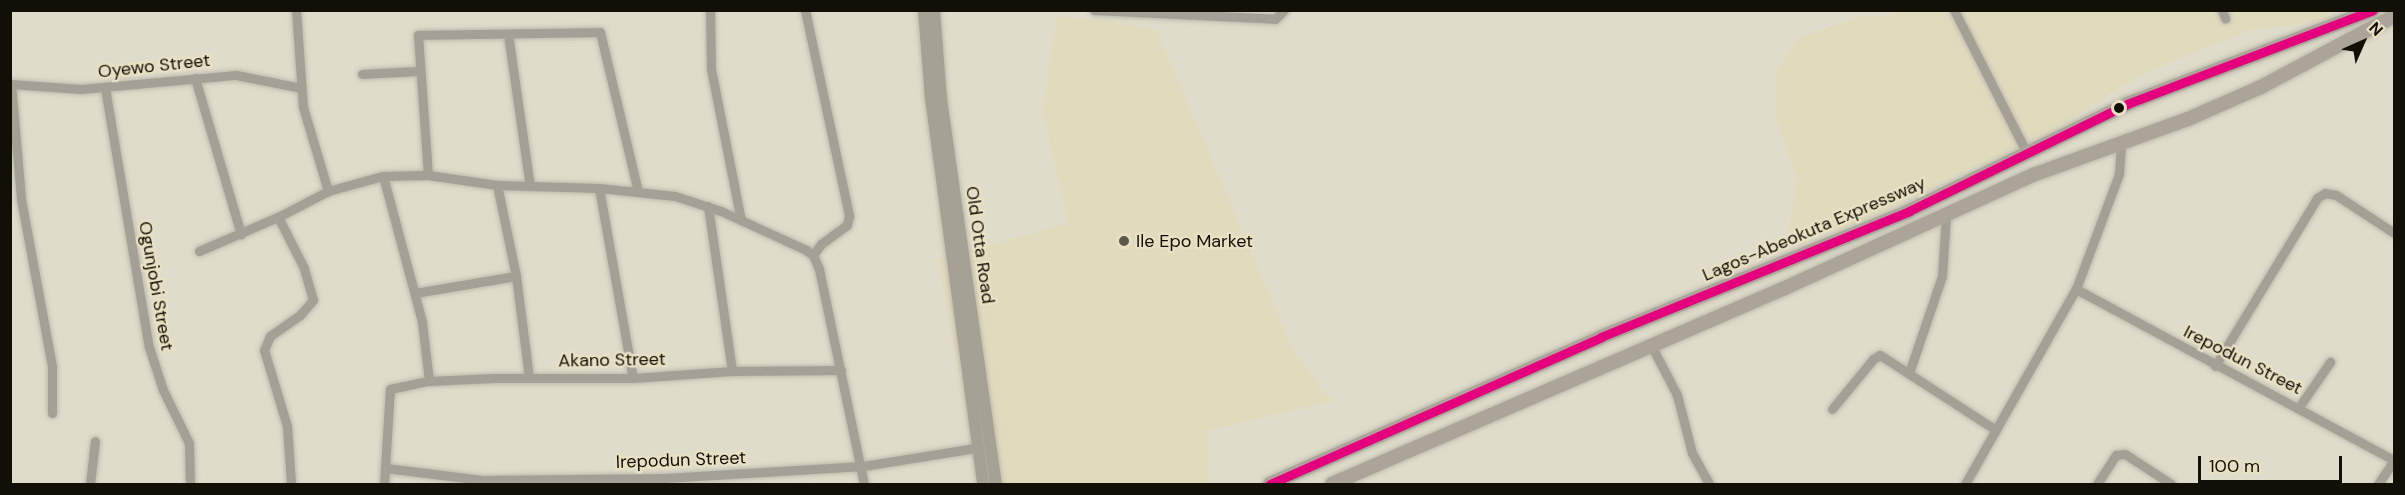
<!DOCTYPE html>
<style>
body{margin:0}
#map{position:relative;width:2405px;height:495px;overflow:hidden;background:#e0dccb;font-family:"DM Sans",sans-serif}
div>[style]{position:absolute}
[style*='--x']{left:calc(var(--x)*1px);top:calc(var(--y)*1px);width:calc(var(--w)*1px);rotate:calc(var(--a)*1deg)}
.built>*{inset:0;background:#e1dbbe}
.roads{filter:drop-shadow(0 0 2px #bdbbad) drop-shadow(0 0 2px #bdbbad)}
.minor>*{height:9px;margin:-4.5px;padding:0 4.5px;transform-origin:4.5px;border-radius:4.5px;background:#a4a096}
.major>*{height:12px;margin:-6px;padding:0 6px;transform-origin:6px;border-radius:6px;background:#a6a195}
.highway>*{height:14px;margin:-7px;padding:0 7px;transform-origin:7px;border-radius:7px;background:#aaa598}
.bus-1>*{height:9px;margin:-4.5px;padding:0 4.5px;transform-origin:4.5px;border-radius:4.5px;background:#e5007d}
.dots>*{width:16px;height:16px;translate:-50% -50%;box-sizing:border-box;border:3px solid #e8e1c3;border-radius:50%}
span{translate:-50% -50%;white-space:nowrap;text-align:center;line-height:1.15;-webkit-text-stroke:4.5px #e8e1c3;paint-order:stroke}
.street-label{font-size:18px;color:#121006}
.poi-label{font-size:18px;color:#121006}
.left{translate:0 -50%;text-align:left}
.frame{position:absolute;inset:0;border:12px solid #121006;pointer-events:none}
.north{position:absolute;left:2333px;top:12px;width:60px;height:60px;-webkit-text-stroke:4px #e8e1c3;paint-order:stroke;rotate:45deg;font-size:16px;font-weight:700;line-height:24px;text-align:center;color:#121006}
.north::after{content:'';display:block;margin:auto;width:21px;height:27px;background:#121006;clip-path:polygon(50% 0,100% 100%,50% 72%,0 100%)}
.scale{position:absolute;left:2198px;top:456px;width:144px;height:27px;box-sizing:border-box;border:3px solid #121006;border-top:0;padding-left:8px;font-size:18px;line-height:21px;white-space:nowrap;color:#121006;-webkit-text-stroke:4px #e8e1c3;paint-order:stroke}
</style>
<div id="map">
<div class="built">
<div style="clip-path:polygon(2327px 10px,2330px 20px,2247px 31px,2143px 74px,2052px 131px,1840px 231px,1788px 234px,1797px 179px,1776px 119px,1776px 71px,1799px 38px,1860px 17px,1892px 15px,1892px 11px)"></div>
<div style="clip-path:polygon(1057px 16px,1125px 23px,1157px 31px,1293px 350px,1332px 401px,1208px 431px,1210px 484px,979px 484px,938px 259px,1068px 223px,1043px 111px)"></div>
</div>
<div class="roads">
<div class="minor">
<div style="--x:296;--y:10;--w:97;--a:85.9"></div>
<div style="--x:303;--y:107;--w:88;--a:73.4"></div>
<div style="--x:710;--y:10;--w:59;--a:89"></div>
<div style="--x:711;--y:69;--w:154;--a:78.8"></div>
<div style="--x:805;--y:10;--w:211;--a:77.9"></div>
<div style="--x:849;--y:216;--w:9;--a:103"></div>
<div style="--x:847;--y:225;--w:32;--a:144"></div>
<div style="--x:821;--y:244;--w:14;--a:126"></div>
<div style="--x:1094;--y:10;--w:181;--a:2.8"></div>
<div style="--x:1275;--y:19;--w:13;--a:-45"></div>
<div style="--x:1954;--y:10;--w:161;--a:63"></div>
<div style="--x:2222;--y:10;--w:9;--a:69"></div>
<div style="--x:508;--y:34;--w:154;--a:81.8"></div>
<div style="--x:362;--y:74;--w:56;--a:-3.1"></div>
<div style="--x:195;--y:78;--w:163;--a:73.6"></div>
<div style="--x:10;--y:84;--w:71;--a:4"></div>
<div style="--x:81;--y:89;--w:156;--a:-5.2"></div>
<div style="--x:236;--y:75;--w:66;--a:11.3"></div>
<div style="--x:11;--y:84;--w:115;--a:85"></div>
<div style="--x:21;--y:199;--w:171;--a:79.5"></div>
<div style="--x:52;--y:367;--w:46;--a:90"></div>
<div style="--x:105;--y:88;--w:263;--a:80.4"></div>
<div style="--x:149;--y:347;--w:45;--a:72"></div>
<div style="--x:163;--y:390;--w:59;--a:63.9"></div>
<div style="--x:189;--y:443;--w:41;--a:88.6"></div>
<div style="--x:428;--y:175;--w:140;--a:-94.1"></div>
<div style="--x:418;--y:35;--w:182;--a:-0.9"></div>
<div style="--x:600;--y:32;--w:164;--a:76.6"></div>
<div style="--x:383;--y:176;--w:151;--a:75"></div>
<div style="--x:422;--y:322;--w:59;--a:83.2"></div>
<div style="--x:497;--y:185;--w:93;--a:78.2"></div>
<div style="--x:516;--y:276;--w:102;--a:82.7"></div>
<div style="--x:599;--y:188;--w:193;--a:79.9"></div>
<div style="--x:708;--y:206;--w:167;--a:81.7"></div>
<div style="--x:199;--y:251;--w:86;--a:-23.3"></div>
<div style="--x:2076;--y:289;--w:361;--a:28.3"></div>
<div style="--x:415;--y:293;--w:102;--a:-9.6"></div>
<div style="--x:1651;--y:345;--w:56;--a:62.5"></div>
<div style="--x:1677;--y:395;--w:60;--a:75.5"></div>
<div style="--x:1692;--y:453;--w:35;--a:61"></div>
<div style="--x:2215;--y:366;--w:197;--a:-58.7"></div>
<div style="--x:2317;--y:198;--w:9;--a:-32"></div>
<div style="--x:2325;--y:193;--w:11;--a:10"></div>
<div style="--x:2336;--y:195;--w:69;--a:33.2"></div>
<div style="--x:1909;--y:373;--w:102;--a:-71.2"></div>
<div style="--x:1942;--y:276;--w:61;--a:-86.2"></div>
<div style="--x:2299;--y:407;--w:55;--a:-55.4"></div>
<div style="--x:1832;--y:409;--w:65;--a:-50.6"></div>
<div style="--x:1873;--y:359;--w:8;--a:-30"></div>
<div style="--x:1880;--y:355;--w:138;--a:32.9"></div>
<div style="--x:386;--y:468;--w:97;--a:7.1"></div>
<div style="--x:482;--y:480;--w:183;--a:-0.6"></div>
<div style="--x:665;--y:478;--w:198;--a:-3.5"></div>
<div style="--x:863;--y:466;--w:114;--a:-9.1"></div>
<div style="--x:90;--y:484;--w:43;--a:-83.4"></div>
<div style="--x:291;--y:484;--w:58;--a:-93.9"></div>
<div style="--x:287;--y:426;--w:79;--a:-106.8"></div>
<div style="--x:264;--y:350;--w:15;--a:-67"></div>
<div style="--x:270;--y:336;--w:37;--a:-35"></div>
<div style="--x:300;--y:315;--w:20;--a:-49"></div>
<div style="--x:313;--y:300;--w:33;--a:-106"></div>
<div style="--x:304;--y:268;--w:57;--a:-117"></div>
<div style="--x:278;--y:217;--w:56;--a:-27.5"></div>
<div style="--x:328;--y:191;--w:57;--a:-15.3"></div>
<div style="--x:383;--y:176;--w:45;--a:-1.3"></div>
<div style="--x:428;--y:175;--w:70;--a:8.2"></div>
<div style="--x:497;--y:185;--w:102;--a:1.7"></div>
<div style="--x:599;--y:188;--w:76;--a:6"></div>
<div style="--x:675;--y:196;--w:48;--a:18.1"></div>
<div style="--x:721;--y:211;--w:94;--a:24.6"></div>
<div style="--x:806;--y:250;--w:9;--a:36"></div>
<div style="--x:813;--y:255;--w:15;--a:67"></div>
<div style="--x:819;--y:269;--w:220;--a:78.2"></div>
<div style="--x:384;--y:484;--w:95;--a:-86.4"></div>
<div style="--x:390;--y:389;--w:40;--a:-12"></div>
<div style="--x:429;--y:381;--w:65;--a:-2.6"></div>
<div style="--x:494;--y:378;--w:139;--a:0"></div>
<div style="--x:633;--y:378;--w:99;--a:-4"></div>
<div style="--x:732;--y:371;--w:109;--a:-0.5"></div>
<div style="--x:1965;--y:484;--w:224;--a:-60.4"></div>
<div style="--x:2076;--y:289;--w:123;--a:-69.5"></div>
<div style="--x:2119;--y:174;--w:31;--a:-86"></div>
<div style="--x:2097;--y:484;--w:35;--a:-57"></div>
<div style="--x:2116;--y:455;--w:9;--a:-6"></div>
<div style="--x:2125;--y:454;--w:55;--a:33.1"></div>
<div style="--x:2378;--y:484;--w:29;--a:-56"></div>
</div>
<div class="major">
<div style="--x:924;--y:10;--w:88;--a:85.5"></div>
<div style="--x:931;--y:98;--w:389;--a:82.3"></div>
<div style="--x:934;--y:10;--w:89;--a:85.5"></div>
<div style="--x:941;--y:99;--w:389;--a:81.9"></div>
</div>
<div class="highway">
<div style="--x:1270;--y:484;--w:362;--a:-23.9"></div>
<div style="--x:1601;--y:337;--w:333;--a:-22.2"></div>
<div style="--x:1909;--y:211;--w:243;--a:-26.1"></div>
<div style="--x:2127;--y:104;--w:263;--a:-20.9"></div>
<div style="--x:1332;--y:484;--w:494;--a:-23.4"></div>
<div style="--x:1785;--y:288;--w:273;--a:-24.5"></div>
<div style="--x:2033;--y:175;--w:165;--a:-19.9"></div>
<div style="--x:2188;--y:119;--w:80;--a:-23.7"></div>
<div style="--x:2261;--y:87;--w:151;--a:-28.1"></div>
</div>
</div>
<div class="bus-1">
<div style="--x:1270;--y:484;--w:362;--a:-23.9"></div>
<div style="--x:1601;--y:337;--w:333;--a:-22.2"></div>
<div style="--x:1909;--y:211;--w:243;--a:-26.1"></div>
<div style="--x:2127;--y:104;--w:263;--a:-20.9"></div>
</div>
<div class="dots">
<div style="left:2119px;top:108px;background:#121006"></div>
<div style="left:1124px;top:241px;background:#5a574b"></div>
</div>
<div class="street-label">
<span style="left:154px;top:66px;rotate:-6deg">Oyewo Street</span>
<span style="left:1814px;top:229px;rotate:-23deg">Lagos-Abeokuta Expressway</span>
<span style="left:980px;top:245px;rotate:82deg">Old Otta Road</span>
<span style="left:156px;top:286px;rotate:80deg">Ogunjobi Street</span>
<span style="left:612px;top:360px;rotate:-1deg">Akano Street</span>
<span style="left:2243px;top:360px;rotate:27deg">Irepodun Street</span>
<span style="left:681px;top:460px;rotate:-2deg">Irepodun Street</span>
</div>
<div class="poi-label">
<span class="left" style="left:1136px;top:241px">Ile Epo Market</span>
</div>
<div class="frame"></div>
<div class="north">N</div>
<div class="scale">100 m</div>
</div>
